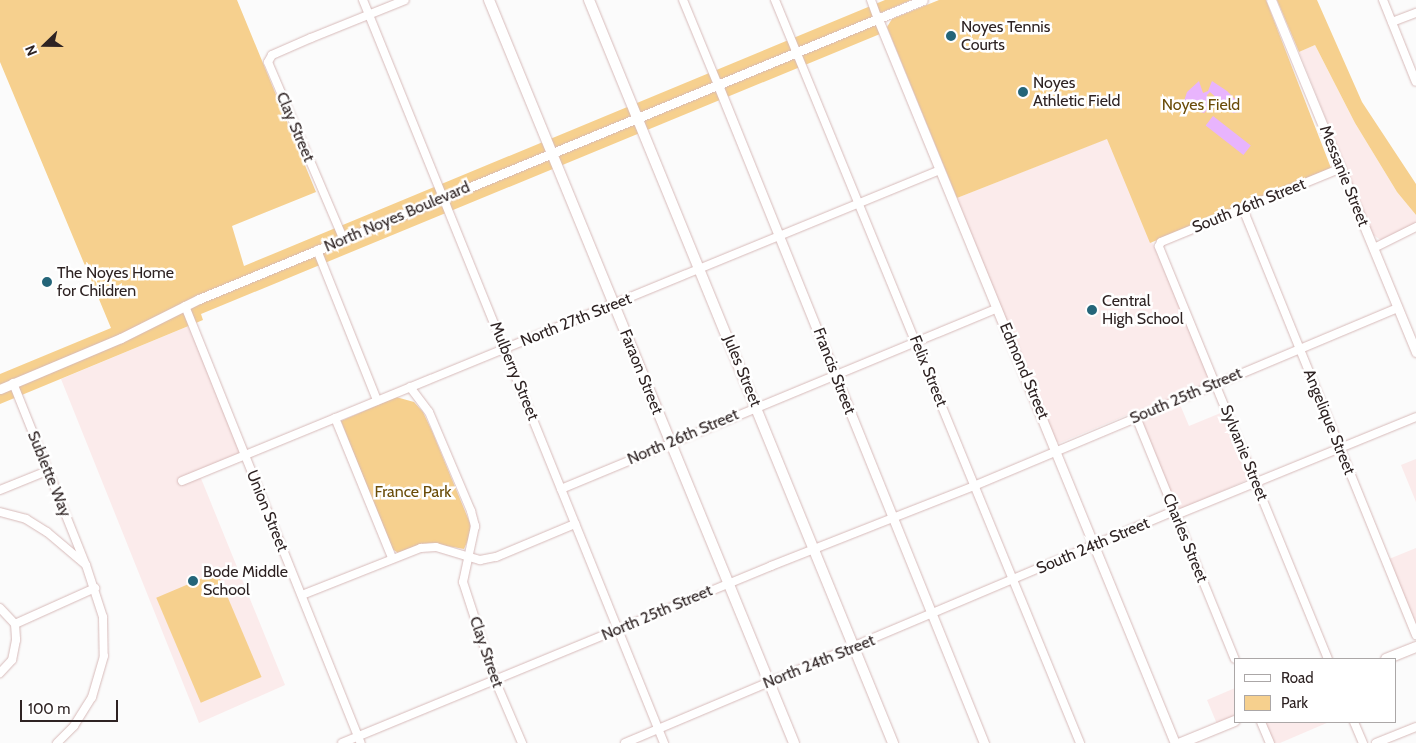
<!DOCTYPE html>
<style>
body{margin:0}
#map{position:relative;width:1416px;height:743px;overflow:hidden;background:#fbfbfb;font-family:Cabin,sans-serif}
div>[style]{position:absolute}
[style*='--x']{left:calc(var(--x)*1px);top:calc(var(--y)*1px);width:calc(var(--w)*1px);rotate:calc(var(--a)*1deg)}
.built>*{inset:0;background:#fbebeb}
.green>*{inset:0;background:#f6d08e;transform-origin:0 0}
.water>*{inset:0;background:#e8b4fd;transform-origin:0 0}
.roads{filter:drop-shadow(0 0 1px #d7bab9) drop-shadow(0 0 1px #d7bab9)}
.minor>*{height:8px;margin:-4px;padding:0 4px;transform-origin:4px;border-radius:4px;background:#fff}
.tertiary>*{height:9px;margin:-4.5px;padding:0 4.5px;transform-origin:4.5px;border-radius:4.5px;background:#fff}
.secondary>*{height:10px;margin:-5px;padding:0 5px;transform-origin:5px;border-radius:5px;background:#fff}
.dots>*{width:14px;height:14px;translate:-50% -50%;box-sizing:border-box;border:2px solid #fff;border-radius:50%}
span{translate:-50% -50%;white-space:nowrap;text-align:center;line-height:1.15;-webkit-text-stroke:5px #fff;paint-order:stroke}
.poi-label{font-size:16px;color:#2e2323}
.left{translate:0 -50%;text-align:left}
.park-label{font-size:16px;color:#6a4c08}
.street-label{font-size:16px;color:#2e2323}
.legend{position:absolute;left:1234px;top:658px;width:162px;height:65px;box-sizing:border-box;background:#fff;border:1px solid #aba7a7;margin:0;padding:6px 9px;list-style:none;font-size:15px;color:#2e2323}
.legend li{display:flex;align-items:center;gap:10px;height:25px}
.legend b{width:25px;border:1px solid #aba7a7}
.north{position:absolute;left:20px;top:20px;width:50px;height:50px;-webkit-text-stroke:4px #fff;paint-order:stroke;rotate:248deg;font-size:14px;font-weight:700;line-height:20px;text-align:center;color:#2e2323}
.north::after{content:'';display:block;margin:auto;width:18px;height:22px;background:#2e2323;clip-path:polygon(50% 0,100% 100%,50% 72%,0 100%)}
.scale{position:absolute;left:20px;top:700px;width:98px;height:22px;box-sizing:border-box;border:2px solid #2e2323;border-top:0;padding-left:6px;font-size:15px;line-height:18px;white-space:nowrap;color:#2e2323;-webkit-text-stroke:4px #fff;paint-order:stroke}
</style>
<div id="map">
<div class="built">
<div style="clip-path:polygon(1315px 45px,1355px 123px,1397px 192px,1416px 215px,1416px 224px,1381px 240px,1373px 235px,1299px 52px)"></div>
<div style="clip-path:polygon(1108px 138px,1209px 376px,1208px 382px,1176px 395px,1189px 426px,1223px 412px,1249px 479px,1183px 509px,1177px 507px,1137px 411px,1060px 443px,1055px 441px,957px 198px)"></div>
<div style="clip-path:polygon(191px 325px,240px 450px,237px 455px,198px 471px,285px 685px,199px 723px,61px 379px)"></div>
<div style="clip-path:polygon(1416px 459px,1416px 502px,1401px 465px)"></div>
<div style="clip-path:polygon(1416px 548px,1416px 625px,1389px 559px)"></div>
<div style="clip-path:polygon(1235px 688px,1235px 716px,1217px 724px,1207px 700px)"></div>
<div style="clip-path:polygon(1264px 722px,1329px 722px,1280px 743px,1273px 743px)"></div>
</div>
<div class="green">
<div style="clip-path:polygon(0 0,237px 0,316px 192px,232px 226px,244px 266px,885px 0,911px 0,873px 16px,880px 34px,201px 314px,203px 320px,0 404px,0 374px,111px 328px,0 62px)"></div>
<div style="clip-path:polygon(939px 0,1266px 0,1331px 168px,1150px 243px,1107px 139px,957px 198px,887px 27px,892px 19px)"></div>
<div style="clip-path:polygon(1277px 0,1317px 0,1362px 102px,1416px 184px,1416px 215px,1397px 192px,1355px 123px,1315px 45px,1299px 52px)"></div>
<div style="clip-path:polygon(396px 397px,414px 402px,423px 412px,432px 431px,470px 523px,470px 536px,464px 549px,430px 543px,398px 553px,391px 548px,341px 421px)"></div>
<div style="left:217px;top:572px;width:114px;height:66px;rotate:67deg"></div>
</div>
<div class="water">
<div style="clip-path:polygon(1199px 81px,1203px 93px,1208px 91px,1212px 81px,1227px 91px,1239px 103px,1240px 112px,1233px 113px,1210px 92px,1207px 95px,1211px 106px,1204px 113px,1182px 107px,1187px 92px)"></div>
<div style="left:1213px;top:116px;width:48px;height:12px;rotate:38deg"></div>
</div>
<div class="roads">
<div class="minor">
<div style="--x:363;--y:0;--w:802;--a:67.95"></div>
<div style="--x:683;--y:0;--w:92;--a:67.6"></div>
<div style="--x:775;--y:0;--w:803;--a:67.68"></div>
<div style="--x:871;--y:0;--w:20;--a:70"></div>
<div style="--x:1383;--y:0;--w:88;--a:68.1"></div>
<div style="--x:1392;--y:22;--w:26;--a:-21"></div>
<div style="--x:1243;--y:209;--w:460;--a:67.9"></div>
<div style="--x:343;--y:238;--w:191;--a:-113.1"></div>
<div style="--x:268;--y:62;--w:8;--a:-60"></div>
<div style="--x:272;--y:55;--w:43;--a:-23.6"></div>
<div style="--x:311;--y:38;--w:101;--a:-22"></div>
<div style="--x:1374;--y:248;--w:47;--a:-26.6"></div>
<div style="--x:317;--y:250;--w:162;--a:68.2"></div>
<div style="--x:185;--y:306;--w:471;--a:68.1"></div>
<div style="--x:13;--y:383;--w:194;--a:68.2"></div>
<div style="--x:410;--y:387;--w:31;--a:53"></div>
<div style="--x:429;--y:412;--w:108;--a:67"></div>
<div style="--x:471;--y:511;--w:16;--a:75"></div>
<div style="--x:475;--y:526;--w:57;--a:102.1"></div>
<div style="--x:463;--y:582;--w:103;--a:71.9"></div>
<div style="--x:495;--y:680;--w:69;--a:66.8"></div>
<div style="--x:1136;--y:417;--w:261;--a:67.8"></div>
<div style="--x:335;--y:418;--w:151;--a:67.8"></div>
<div style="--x:182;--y:481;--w:819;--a:-22.31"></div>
<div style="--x:561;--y:489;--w:472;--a:-22.5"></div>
<div style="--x:0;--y:490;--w:51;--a:-22"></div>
<div style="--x:0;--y:512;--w:27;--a:15"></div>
<div style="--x:26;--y:519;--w:25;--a:32"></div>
<div style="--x:47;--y:532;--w:51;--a:40.2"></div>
<div style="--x:86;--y:565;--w:55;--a:71.9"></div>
<div style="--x:103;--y:617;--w:39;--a:89"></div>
<div style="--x:104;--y:656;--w:43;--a:106.3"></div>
<div style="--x:92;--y:697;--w:34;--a:122"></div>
<div style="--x:74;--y:726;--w:24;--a:135"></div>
<div style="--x:1176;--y:515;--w:259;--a:-22.2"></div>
<div style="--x:302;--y:595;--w:128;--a:-21.6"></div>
<div style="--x:421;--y:548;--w:15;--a:-4"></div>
<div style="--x:436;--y:547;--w:46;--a:16.5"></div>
<div style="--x:480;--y:560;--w:16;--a:-11"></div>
<div style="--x:496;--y:557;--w:86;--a:-22.7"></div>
<div style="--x:0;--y:608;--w:22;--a:47"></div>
<div style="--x:15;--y:624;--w:16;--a:86"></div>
<div style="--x:16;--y:640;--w:20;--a:101"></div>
<div style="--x:12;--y:660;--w:18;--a:133"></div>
<div style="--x:15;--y:624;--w:88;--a:-24.2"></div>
<div style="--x:1328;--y:659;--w:446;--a:-112.3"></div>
<div style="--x:1159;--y:246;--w:4;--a:-63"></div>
<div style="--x:1161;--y:242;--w:195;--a:-22.3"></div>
<div style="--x:1261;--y:722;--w:23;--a:67"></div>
<div style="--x:1354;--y:722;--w:23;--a:67"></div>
<div style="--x:342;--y:743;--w:464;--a:-22.4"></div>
<div style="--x:771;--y:566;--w:218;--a:-21.5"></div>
<div style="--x:974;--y:486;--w:460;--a:-22.8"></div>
<div style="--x:625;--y:743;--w:596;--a:-22.91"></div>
<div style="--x:1376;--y:743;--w:43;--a:-21.8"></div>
</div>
<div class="tertiary">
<div style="--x:1271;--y:0;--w:381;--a:67.6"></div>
<div style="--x:878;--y:19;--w:783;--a:67.7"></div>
<div style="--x:718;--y:85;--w:710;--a:67.99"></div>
<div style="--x:0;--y:389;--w:131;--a:-22.9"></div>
<div style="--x:121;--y:338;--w:87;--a:-26.6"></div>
<div style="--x:199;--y:299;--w:783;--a:-22.44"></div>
</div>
<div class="secondary">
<div style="--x:489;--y:0;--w:803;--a:67.68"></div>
<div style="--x:589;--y:0;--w:803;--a:67.75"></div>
<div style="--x:1386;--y:659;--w:32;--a:-22"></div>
<div style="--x:1181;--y:743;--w:58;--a:-22.2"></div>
</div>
</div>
<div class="dots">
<div style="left:951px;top:36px;background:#246579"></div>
<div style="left:1023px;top:92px;background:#246579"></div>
<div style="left:47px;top:282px;background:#246579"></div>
<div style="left:1092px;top:310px;background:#246579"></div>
<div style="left:193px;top:581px;background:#246579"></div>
</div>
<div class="poi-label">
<span class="left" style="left:961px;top:36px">Noyes Tennis<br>Courts</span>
<span class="left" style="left:1033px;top:92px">Noyes<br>Athletic Field</span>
<span class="left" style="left:57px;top:282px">The Noyes Home<br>for Children</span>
<span class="left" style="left:1102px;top:310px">Central<br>High School</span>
<span class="left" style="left:203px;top:581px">Bode Middle<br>School</span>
</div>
<div class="park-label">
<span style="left:1201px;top:105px">Noyes Field</span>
<span style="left:413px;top:492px">France Park</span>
</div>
<div class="street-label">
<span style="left:295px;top:127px;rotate:67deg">Clay Street</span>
<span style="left:1344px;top:176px;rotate:68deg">Messanie Street</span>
<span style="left:1249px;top:206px;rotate:-22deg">South 26th Street</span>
<span style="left:397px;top:217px;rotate:-23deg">North Noyes Boulevard</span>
<span style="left:576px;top:320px;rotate:-22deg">North 27th Street</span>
<span style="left:514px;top:371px;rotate:68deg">Mulberry Street</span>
<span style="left:742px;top:371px;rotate:68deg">Jules Street</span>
<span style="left:834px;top:371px;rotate:69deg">Francis Street</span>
<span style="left:928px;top:371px;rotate:68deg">Felix Street</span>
<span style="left:1024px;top:371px;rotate:67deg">Edmond Street</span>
<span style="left:641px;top:372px;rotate:68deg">Faraon Street</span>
<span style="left:1186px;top:396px;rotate:-23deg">South 25th Street</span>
<span style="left:1329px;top:422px;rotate:68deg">Angelique Street</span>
<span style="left:683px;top:437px;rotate:-23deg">North 26th Street</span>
<span style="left:1244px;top:453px;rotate:68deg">Sylvanie Street</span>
<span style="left:49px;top:474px;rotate:68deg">Sublette Way</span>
<span style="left:267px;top:511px;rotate:68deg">Union Street</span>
<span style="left:1185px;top:538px;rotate:68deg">Charles Street</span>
<span style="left:1093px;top:546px;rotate:-23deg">South 24th Street</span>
<span style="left:657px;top:613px;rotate:-23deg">North 25th Street</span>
<span style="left:486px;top:652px;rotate:71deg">Clay Street</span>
<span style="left:819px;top:662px;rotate:-22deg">North 24th Street</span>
</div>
<ul class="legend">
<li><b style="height:6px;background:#fff"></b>Road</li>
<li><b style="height:14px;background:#f6d08e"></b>Park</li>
</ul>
<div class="north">N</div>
<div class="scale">100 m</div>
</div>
